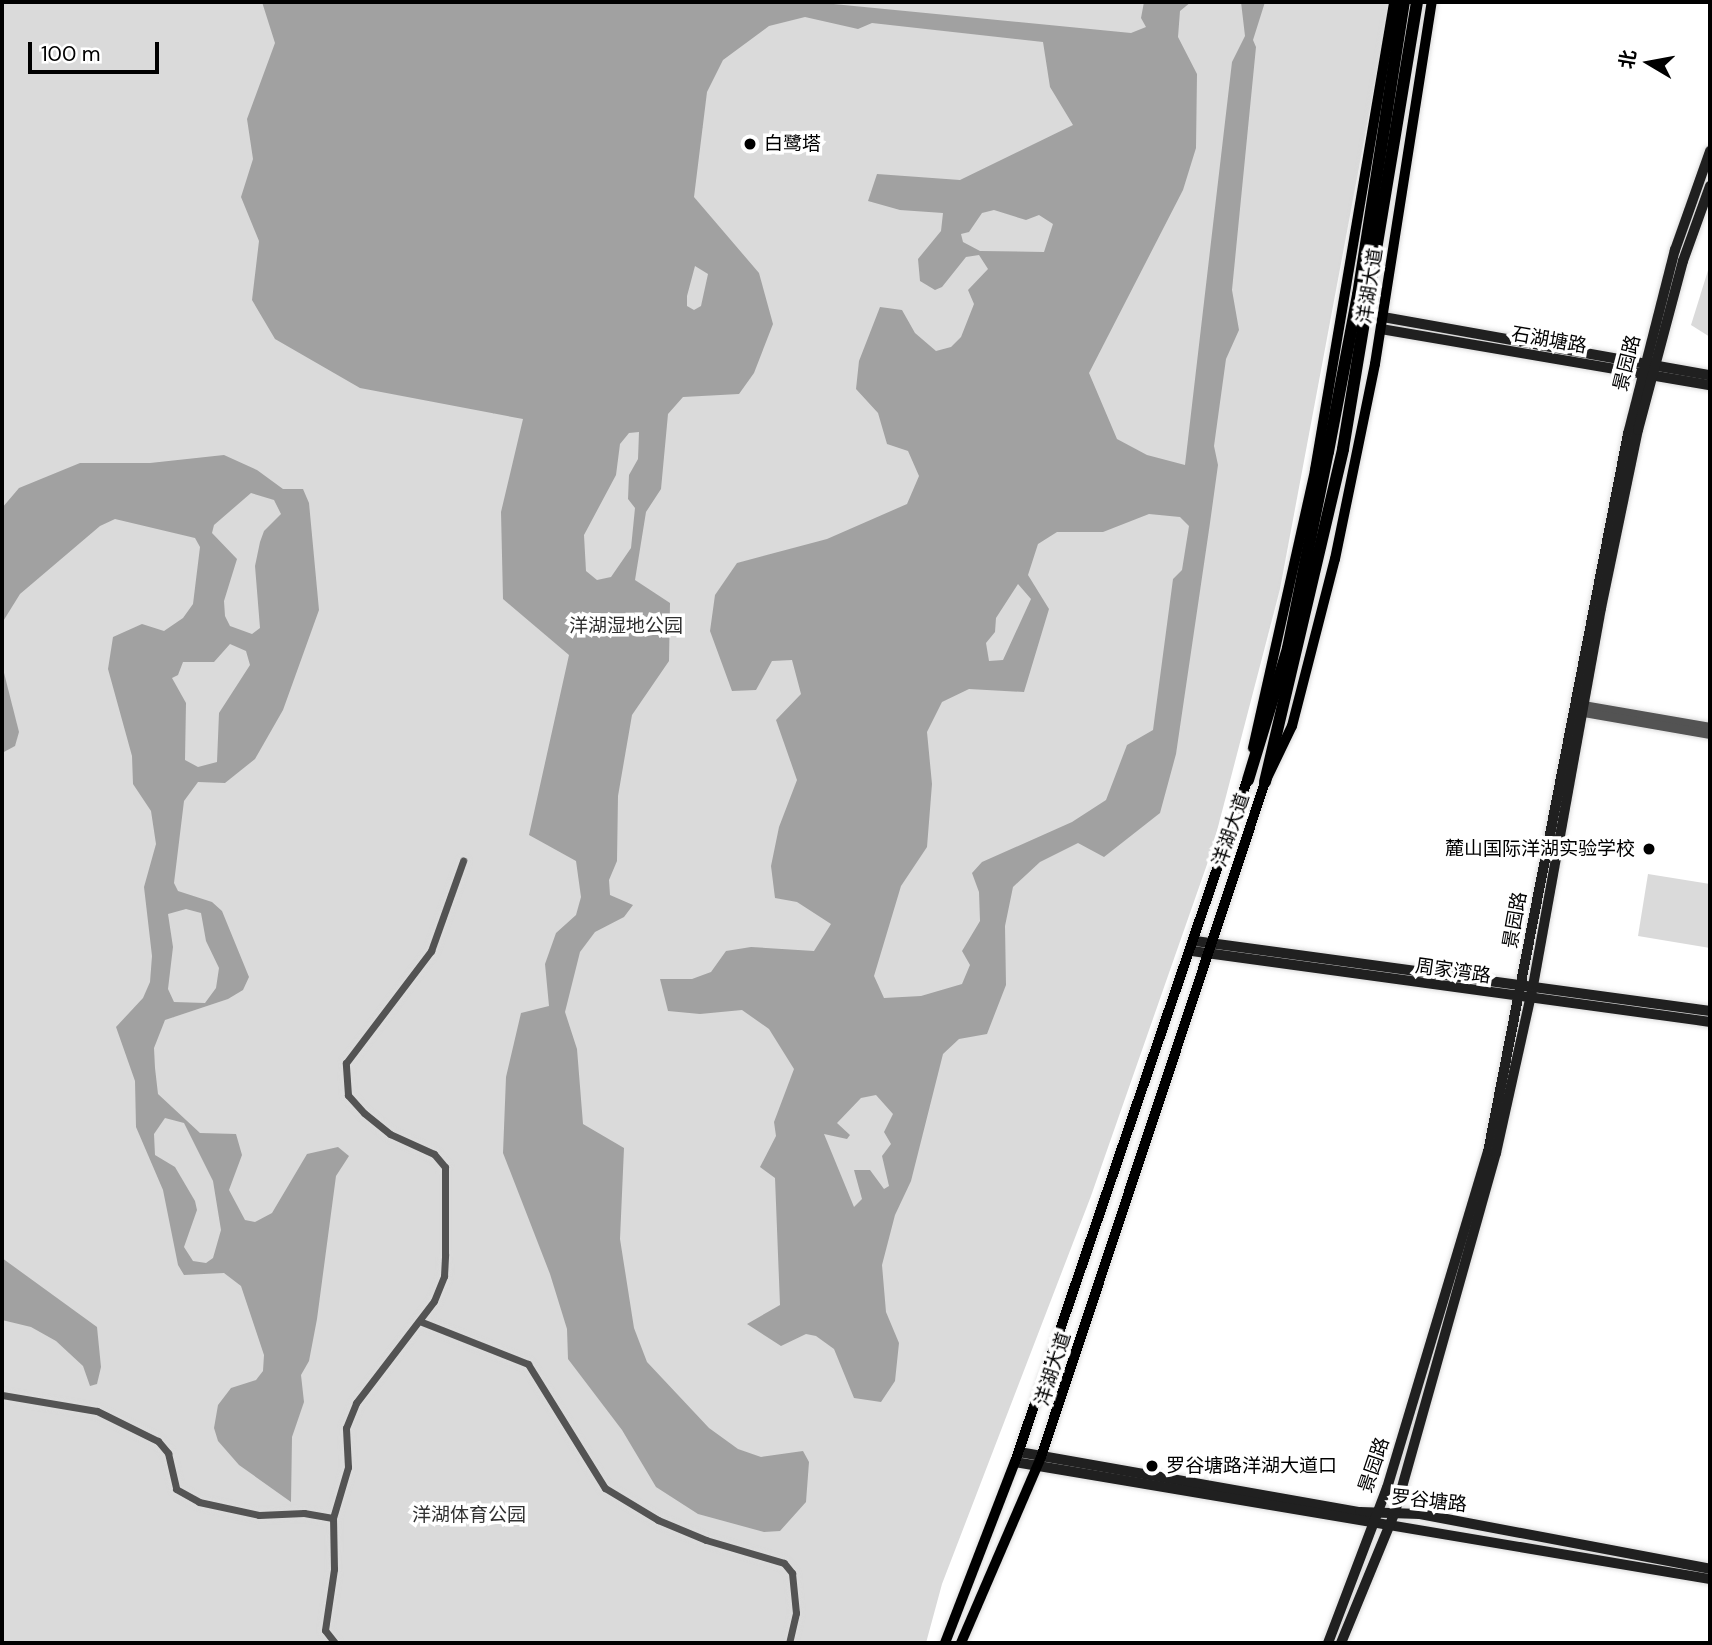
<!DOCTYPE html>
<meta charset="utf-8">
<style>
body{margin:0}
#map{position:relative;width:1712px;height:1645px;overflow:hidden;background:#fff;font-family:"DM Sans","Noto Sans SC",sans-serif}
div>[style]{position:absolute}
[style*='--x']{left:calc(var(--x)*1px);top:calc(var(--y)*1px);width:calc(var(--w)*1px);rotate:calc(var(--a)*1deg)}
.green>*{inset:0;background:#dadada}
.water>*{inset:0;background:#a1a1a1}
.roads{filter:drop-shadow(0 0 2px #dbdbdb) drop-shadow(0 0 2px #dbdbdb)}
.minor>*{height:7px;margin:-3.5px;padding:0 3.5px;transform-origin:3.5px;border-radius:3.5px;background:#535353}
.tertiary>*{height:9px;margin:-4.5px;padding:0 4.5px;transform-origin:4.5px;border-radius:4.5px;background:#535353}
.secondary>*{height:10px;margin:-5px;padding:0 5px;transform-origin:5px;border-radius:5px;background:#202020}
.primary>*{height:10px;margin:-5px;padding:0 5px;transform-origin:5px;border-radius:5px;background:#000}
.trunk>*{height:12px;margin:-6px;padding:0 6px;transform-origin:6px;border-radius:6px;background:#000}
.dots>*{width:19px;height:19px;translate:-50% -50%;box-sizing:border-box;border:4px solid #fff;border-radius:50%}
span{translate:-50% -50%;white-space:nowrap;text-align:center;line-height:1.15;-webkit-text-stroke:7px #fff;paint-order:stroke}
.poi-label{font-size:19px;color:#000}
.left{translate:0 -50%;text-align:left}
.right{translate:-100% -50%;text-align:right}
.street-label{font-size:19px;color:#000}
.park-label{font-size:19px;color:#313131}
.frame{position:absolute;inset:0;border:4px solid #000;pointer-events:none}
.north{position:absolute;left:1614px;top:28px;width:70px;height:70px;-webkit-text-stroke:5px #fff;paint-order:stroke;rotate:280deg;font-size:19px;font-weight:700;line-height:28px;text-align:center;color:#000}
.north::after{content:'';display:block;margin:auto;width:24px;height:32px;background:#000;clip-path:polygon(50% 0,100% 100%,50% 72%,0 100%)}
.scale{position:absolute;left:28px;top:42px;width:131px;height:32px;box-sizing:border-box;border:4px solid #000;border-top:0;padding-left:9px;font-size:21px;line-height:24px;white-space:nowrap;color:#000;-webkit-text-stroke:5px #fff;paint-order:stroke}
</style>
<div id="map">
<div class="green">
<div style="clip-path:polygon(2px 2px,1390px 2px,1280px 589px,1212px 850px,1091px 1196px,942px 1584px,926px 1643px,2px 1643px)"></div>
<div style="clip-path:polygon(1710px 264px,1710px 337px,1691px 325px)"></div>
<div style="clip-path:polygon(1648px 874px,1710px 884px,1710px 948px,1638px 936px)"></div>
</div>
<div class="water">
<div style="clip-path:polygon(evenodd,262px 2px,813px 2px,1131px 33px,1146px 27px,1141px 18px,1144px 2px,1191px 2px,1180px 11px,1178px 37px,1197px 74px,1196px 148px,1183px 190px,1089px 373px,1117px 439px,1147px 455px,1185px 465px,1232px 62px,1245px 36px,1241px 2px,1265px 2px,1253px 40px,1256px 47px,1232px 290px,1239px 330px,1226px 359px,1214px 446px,1218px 465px,1210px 523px,1176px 754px,1160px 813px,1104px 857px,1078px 843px,1040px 862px,1013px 887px,1005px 926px,1006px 985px,987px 1034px,959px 1039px,943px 1054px,911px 1181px,895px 1215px,882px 1265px,886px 1312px,899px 1343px,895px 1381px,881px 1402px,854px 1398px,834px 1349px,816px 1336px,806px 1334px,781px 1346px,747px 1324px,780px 1305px,775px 1178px,760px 1167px,776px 1136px,774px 1122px,794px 1069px,769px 1029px,742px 1010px,700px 1014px,668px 1011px,660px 979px,692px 979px,711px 972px,726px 951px,751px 947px,814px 951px,831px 924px,797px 902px,775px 898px,771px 866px,779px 827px,797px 780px,776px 720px,801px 694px,792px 660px,772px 661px,756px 690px,732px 691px,710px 631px,715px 595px,737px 563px,827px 539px,907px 504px,919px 476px,908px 451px,887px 444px,878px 413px,856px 389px,859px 361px,880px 307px,902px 310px,915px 333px,936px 351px,951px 347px,961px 337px,974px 304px,968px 290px,988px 269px,979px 255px,966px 257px,942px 287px,935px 290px,920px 281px,918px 259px,941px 231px,943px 213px,900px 210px,868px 201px,877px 174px,960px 180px,1073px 125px,1050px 87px,1043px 42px,872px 23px,858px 29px,805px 17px,769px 26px,723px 60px,707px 92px,694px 197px,759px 273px,773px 324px,754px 373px,739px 394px,683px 397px,668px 414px,661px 489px,646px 512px,635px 580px,670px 603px,669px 661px,632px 715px,618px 796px,617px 861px,609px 880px,610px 895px,633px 905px,624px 917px,595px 932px,580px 952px,565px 1012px,577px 1049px,583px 1124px,624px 1148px,620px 1239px,634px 1328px,647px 1362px,709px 1428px,738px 1449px,761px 1457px,803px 1451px,809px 1462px,806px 1502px,780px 1531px,764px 1532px,698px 1514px,656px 1487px,622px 1430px,568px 1359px,567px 1329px,550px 1274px,503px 1153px,506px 1077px,521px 1013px,549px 1006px,545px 964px,556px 933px,576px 915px,581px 897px,576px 861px,529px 835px,569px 655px,503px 599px,501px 512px,523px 419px,360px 388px,275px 339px,252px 300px,259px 241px,241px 197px,253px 159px,247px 119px,275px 43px,262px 2px,994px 210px,1026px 220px,1039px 215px,1053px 224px,1044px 252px,980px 251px,963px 242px,961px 234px,969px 232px,982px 213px,994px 210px,262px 2px,695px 266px,708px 274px,701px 306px,694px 310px,687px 306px,687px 296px,695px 266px,262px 2px,639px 432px,638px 459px,629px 475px,628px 499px,635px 508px,631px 548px,611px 577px,597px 580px,586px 571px,584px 535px,616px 475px,620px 444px,629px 433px,639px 432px,262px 2px,1149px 514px,1180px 517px,1189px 526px,1182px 570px,1173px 579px,1153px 730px,1127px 745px,1106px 800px,1072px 822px,982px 862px,972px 873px,979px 892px,980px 921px,962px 951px,970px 965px,962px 984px,921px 996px,884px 998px,874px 976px,901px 886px,927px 847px,932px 784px,927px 732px,942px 702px,969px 689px,1024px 692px,1049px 609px,1028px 575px,1038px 544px,1057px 532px,1103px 532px,1149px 514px,262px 2px,1018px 584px,1031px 599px,1003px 660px,989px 661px,986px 643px,995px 632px,996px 618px,1018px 584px,262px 2px,876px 1095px,893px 1114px,884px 1132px,891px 1144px,882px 1156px,889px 1186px,884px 1189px,870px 1170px,854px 1170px,862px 1199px,854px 1207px,824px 1134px,847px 1139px,850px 1135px,837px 1123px,861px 1098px,876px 1095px)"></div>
<div style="clip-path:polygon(evenodd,224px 455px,257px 470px,283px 489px,303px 489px,309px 503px,319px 610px,283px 710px,255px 759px,225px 783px,198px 782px,184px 801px,174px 883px,178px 891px,212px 902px,222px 911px,249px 977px,243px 990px,228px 999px,165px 1020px,154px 1048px,155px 1068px,158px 1094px,200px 1133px,236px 1134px,242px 1155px,229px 1190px,245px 1220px,255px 1222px,272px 1213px,307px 1154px,338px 1147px,349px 1156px,336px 1176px,317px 1319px,309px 1361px,301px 1375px,304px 1402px,292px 1437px,291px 1502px,239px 1465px,218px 1441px,214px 1428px,218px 1405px,231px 1388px,256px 1380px,263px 1371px,264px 1355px,241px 1286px,224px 1273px,184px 1275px,178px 1265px,163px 1190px,136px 1127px,135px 1081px,116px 1027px,143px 998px,150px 982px,152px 956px,144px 887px,156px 844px,151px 811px,133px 784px,132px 756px,108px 669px,113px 637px,142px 624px,164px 631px,183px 618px,193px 604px,200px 547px,195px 538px,115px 519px,100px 526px,20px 594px,2px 623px,2px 508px,19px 488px,80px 463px,150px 463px,224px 455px,251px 493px,274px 500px,281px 514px,264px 531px,260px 542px,255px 566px,260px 628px,252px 634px,230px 626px,225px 616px,224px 601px,237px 559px,212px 533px,214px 525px,251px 493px,224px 455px,230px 644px,246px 651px,250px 665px,219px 713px,217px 762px,198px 767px,185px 760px,186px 703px,172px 678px,178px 675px,183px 662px,214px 662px,230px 644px,224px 455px,186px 909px,201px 913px,206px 941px,219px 968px,216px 988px,205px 1003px,174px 1002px,168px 989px,173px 947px,168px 914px,186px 909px,224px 455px,165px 1118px,184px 1123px,213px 1181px,221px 1230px,213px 1258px,206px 1263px,193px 1261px,184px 1247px,197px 1210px,195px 1201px,175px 1167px,155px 1155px,154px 1134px,165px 1118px)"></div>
<div style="clip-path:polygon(2px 665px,19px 732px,15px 746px,2px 753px)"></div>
<div style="clip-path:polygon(2px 1258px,97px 1327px,101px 1367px,97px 1384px,90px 1386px,83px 1366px,56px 1341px,31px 1327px,2px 1320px)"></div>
</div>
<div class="roads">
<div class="minor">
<div style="--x:422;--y:1322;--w:114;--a:21.6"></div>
<div style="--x:528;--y:1364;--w:146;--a:58.2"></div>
<div style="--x:605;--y:1488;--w:62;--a:31.1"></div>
<div style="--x:658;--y:1520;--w:52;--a:22.6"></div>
<div style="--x:706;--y:1540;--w:81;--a:16.4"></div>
<div style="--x:784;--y:1563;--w:13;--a:51"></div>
<div style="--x:792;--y:1573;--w:40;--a:84.3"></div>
<div style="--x:796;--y:1613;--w:31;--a:103"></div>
<div style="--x:2;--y:1395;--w:96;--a:9.6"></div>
<div style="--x:97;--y:1411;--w:68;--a:26.2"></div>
<div style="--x:158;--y:1441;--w:16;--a:50"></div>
<div style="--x:168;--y:1453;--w:37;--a:77"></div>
<div style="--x:176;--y:1489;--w:26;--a:29"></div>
<div style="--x:199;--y:1502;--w:61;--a:12.2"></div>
<div style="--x:259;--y:1515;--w:45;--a:-2.5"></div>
<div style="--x:304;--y:1513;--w:29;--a:10"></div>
<div style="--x:335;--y:1643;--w:16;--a:-128"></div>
<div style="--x:325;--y:1630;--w:62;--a:-81.6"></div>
<div style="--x:334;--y:1569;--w:51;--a:-91.1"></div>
<div style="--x:333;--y:1518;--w:53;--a:-73.6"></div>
<div style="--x:348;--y:1467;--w:39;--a:-93"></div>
<div style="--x:346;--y:1428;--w:27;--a:-68"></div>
<div style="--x:356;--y:1403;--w:128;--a:-52.6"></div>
<div style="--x:434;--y:1301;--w:27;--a:-68"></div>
<div style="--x:444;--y:1276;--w:22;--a:-87"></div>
<div style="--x:445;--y:1254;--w:87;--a:-90"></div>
<div style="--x:445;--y:1167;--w:17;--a:-130"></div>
<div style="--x:434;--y:1154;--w:48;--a:-155.6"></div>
<div style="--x:390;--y:1134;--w:33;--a:-141"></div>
<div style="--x:364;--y:1113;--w:24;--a:-132"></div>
<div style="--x:348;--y:1095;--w:32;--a:-94"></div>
<div style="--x:346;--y:1063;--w:141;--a:-52.8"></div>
<div style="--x:431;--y:951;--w:96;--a:-70.4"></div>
</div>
<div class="tertiary">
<div style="--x:1577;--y:704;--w:135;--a:9.8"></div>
<div style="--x:1578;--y:711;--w:134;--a:9.9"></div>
</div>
<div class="secondary">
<div style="--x:1383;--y:317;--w:332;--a:10.1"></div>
<div style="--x:1381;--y:329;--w:334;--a:9.7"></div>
<div style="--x:1195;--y:941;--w:520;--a:7.74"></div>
<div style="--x:1192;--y:951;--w:523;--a:7.8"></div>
<div style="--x:1019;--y:1452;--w:346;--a:10"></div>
<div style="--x:1360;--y:1512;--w:60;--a:1.9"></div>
<div style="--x:1420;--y:1514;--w:295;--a:10.7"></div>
<div style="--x:1015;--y:1462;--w:705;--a:9.56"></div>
<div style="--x:1328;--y:1643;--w:166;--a:-69.2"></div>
<div style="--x:1387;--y:1488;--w:351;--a:-73.3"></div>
<div style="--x:1488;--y:1152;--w:732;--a:-78.97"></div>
<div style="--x:1628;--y:434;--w:190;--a:-75.7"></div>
<div style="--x:1675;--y:250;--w:105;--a:-70.5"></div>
<div style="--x:1341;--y:1643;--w:142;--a:-67.6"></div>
<div style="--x:1395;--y:1512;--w:373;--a:-74.3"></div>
<div style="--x:1496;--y:1153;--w:171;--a:-77.5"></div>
<div style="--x:1533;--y:986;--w:384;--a:-79.8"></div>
<div style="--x:1601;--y:608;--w:182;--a:-78.3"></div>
<div style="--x:1638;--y:430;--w:175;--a:-75.1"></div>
<div style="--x:1683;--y:261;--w:80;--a:-70.2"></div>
</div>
<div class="primary">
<div style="--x:1253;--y:748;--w:285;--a:-77.4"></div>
<div style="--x:1315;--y:470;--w:475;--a:-80.4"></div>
<div style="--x:945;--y:1643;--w:194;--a:-68.9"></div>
<div style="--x:1015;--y:1462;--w:726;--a:-71.19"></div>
<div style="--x:961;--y:1643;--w:202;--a:-66.7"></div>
<div style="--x:1041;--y:1457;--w:711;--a:-71.64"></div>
<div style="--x:1265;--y:782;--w:62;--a:-64.3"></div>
<div style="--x:1292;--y:726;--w:172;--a:-75.6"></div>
<div style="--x:1335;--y:559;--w:199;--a:-78.4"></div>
<div style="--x:1375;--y:364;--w:366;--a:-81.1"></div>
</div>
<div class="trunk">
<div style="--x:1248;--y:780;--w:138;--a:-73.1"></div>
<div style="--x:1288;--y:648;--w:200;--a:-78.5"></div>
<div style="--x:1328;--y:452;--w:160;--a:-79.2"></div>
<div style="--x:1358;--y:295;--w:297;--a:-81.1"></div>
<div style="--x:1265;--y:782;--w:342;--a:-76.8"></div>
<div style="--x:1343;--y:449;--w:453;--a:-80.6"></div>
</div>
</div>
<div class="dots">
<div style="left:750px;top:144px;background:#000"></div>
<div style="left:1649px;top:849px;background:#000"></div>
<div style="left:1152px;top:1466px;background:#000"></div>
</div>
<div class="poi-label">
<span class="left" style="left:764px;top:144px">白鹭塔</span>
<span class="right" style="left:1635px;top:849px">麓山国际洋湖实验学校</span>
<span class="left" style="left:1166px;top:1466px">罗谷塘路洋湖大道口</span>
</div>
<div class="street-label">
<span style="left:1370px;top:286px;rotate:-81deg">洋湖大道</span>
<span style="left:1549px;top:340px;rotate:10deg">石湖塘路</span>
<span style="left:1627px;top:363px;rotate:-76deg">景园路</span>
<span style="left:1231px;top:830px;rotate:-71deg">洋湖大道</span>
<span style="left:1515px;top:920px;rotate:-80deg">景园路</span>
<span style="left:1453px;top:971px;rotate:8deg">周家湾路</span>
<span style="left:1053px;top:1369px;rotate:-72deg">洋湖大道</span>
<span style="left:1374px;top:1465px;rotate:-71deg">景园路</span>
<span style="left:1429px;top:1501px;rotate:6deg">罗谷塘路</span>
</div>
<div class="park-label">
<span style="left:626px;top:626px">洋湖湿地公园</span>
<span style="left:469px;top:1515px">洋湖体育公园</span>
</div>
<div class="frame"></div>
<div class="north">北</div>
<div class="scale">100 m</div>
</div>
